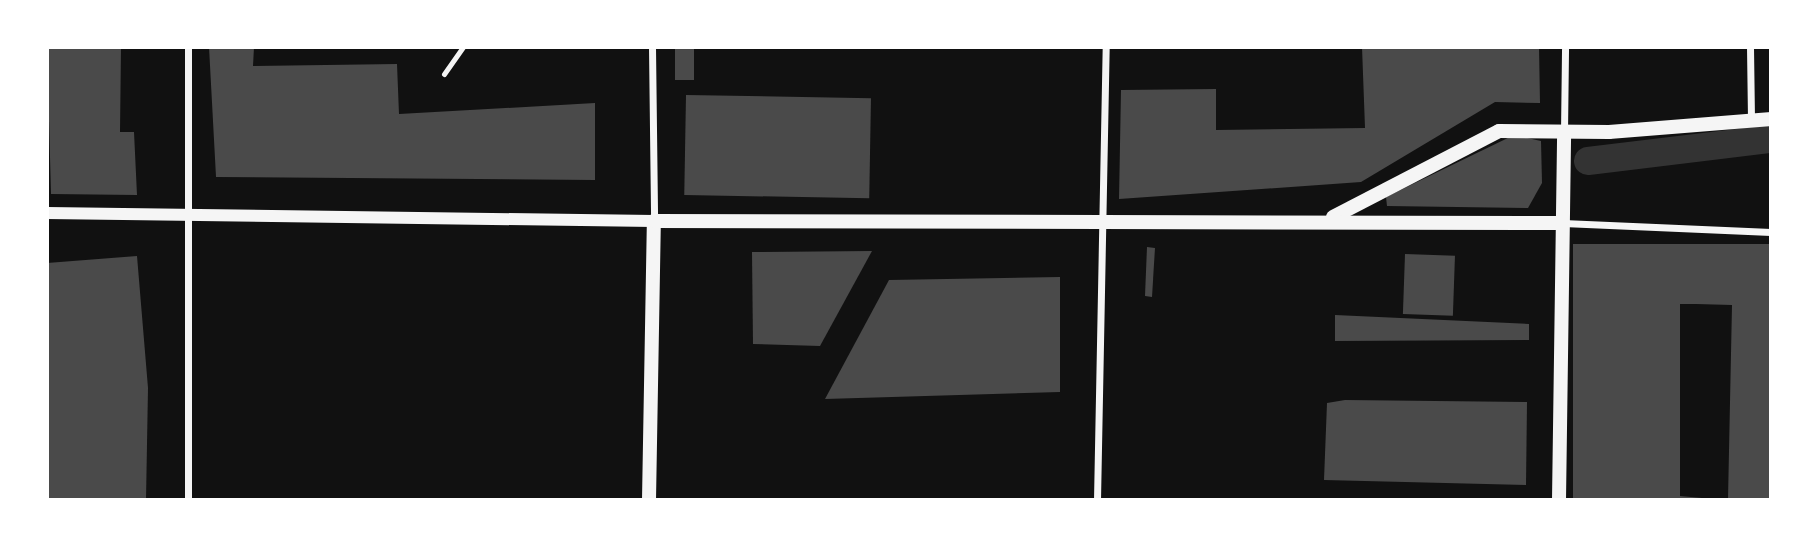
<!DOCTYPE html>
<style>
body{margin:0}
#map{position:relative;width:1818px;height:547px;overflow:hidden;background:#111;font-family:"PT Sans",sans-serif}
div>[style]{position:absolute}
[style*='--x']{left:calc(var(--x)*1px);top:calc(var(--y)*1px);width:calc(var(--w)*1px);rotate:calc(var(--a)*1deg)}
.canal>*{height:28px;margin:-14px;padding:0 14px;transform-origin:14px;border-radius:14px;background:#333}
.building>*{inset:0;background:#4a4a4a;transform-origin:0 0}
.service>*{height:5px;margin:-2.5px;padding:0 2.5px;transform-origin:2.5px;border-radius:2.5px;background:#f5f5f5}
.minor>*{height:7px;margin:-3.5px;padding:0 3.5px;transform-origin:3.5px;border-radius:3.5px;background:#f5f5f5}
.tertiary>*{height:12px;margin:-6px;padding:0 6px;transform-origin:6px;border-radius:6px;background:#f5f5f5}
.secondary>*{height:14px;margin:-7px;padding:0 7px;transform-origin:7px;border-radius:7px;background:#f5f5f5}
span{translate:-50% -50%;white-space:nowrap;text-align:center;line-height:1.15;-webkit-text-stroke:5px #fff;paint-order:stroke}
.frame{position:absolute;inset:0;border:49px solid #fff;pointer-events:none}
</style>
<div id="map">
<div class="canal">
<div style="--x:1588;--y:161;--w:184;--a:-6.9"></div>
</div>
<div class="building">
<div style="clip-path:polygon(47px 47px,121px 47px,120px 132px,134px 132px,137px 195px,51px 194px)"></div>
<div style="clip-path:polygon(209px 47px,254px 47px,253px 66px,397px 64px,399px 114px,595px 103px,595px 180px,216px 177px)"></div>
<div style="left:675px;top:47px;width:19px;height:33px"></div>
<div style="clip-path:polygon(1362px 47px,1539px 47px,1540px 103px,1495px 102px,1361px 182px,1119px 199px,1121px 90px,1216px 89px,1216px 130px,1365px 128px)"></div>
<div style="left:686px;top:95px;width:185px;height:100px;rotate:1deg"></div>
<div style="clip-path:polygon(1514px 135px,1541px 141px,1542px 183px,1528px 208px,1387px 206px,1386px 197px)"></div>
<div style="clip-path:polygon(1573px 244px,1771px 244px,1771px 500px,1728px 499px,1732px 305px,1696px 304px,1680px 304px,1680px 496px,1724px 500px,1573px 500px)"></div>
<div style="clip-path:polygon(1147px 247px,1155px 248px,1152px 297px,1145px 296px)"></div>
<div style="clip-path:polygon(872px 251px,820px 346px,753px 344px,752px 252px)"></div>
<div style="left:1405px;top:254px;width:50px;height:60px;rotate:2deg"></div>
<div style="clip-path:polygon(137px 256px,148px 388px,146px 500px,47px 500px,47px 263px)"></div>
<div style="clip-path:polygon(1060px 277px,1060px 392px,825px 399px,889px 280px)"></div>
<div style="clip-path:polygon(1335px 315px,1529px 324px,1529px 340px,1335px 341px)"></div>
<div style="clip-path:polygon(1345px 400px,1527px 402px,1526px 485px,1324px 480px,1327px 403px)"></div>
</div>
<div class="service">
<div style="--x:444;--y:74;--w:33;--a:-55"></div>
</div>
<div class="minor">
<div style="--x:652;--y:47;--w:174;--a:89.3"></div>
<div style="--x:1750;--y:47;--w:73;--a:89.2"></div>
<div style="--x:1564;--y:133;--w:86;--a:-89.3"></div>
<div style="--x:1563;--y:223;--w:208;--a:2.5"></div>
<div style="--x:188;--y:500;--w:453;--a:-90"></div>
<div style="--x:1097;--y:500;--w:453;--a:-88.9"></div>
</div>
<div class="tertiary">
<div style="--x:47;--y:213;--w:607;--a:0.76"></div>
</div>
<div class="secondary">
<div style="--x:1333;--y:217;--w:187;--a:-27.4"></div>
<div style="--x:1499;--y:131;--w:110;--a:0.5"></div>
<div style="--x:1609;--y:132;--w:163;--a:-4.6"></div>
<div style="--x:649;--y:500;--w:279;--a:-89"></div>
<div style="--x:654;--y:221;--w:909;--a:0.13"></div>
<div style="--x:1559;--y:500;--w:367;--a:-89.2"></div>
</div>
<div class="frame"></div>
</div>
